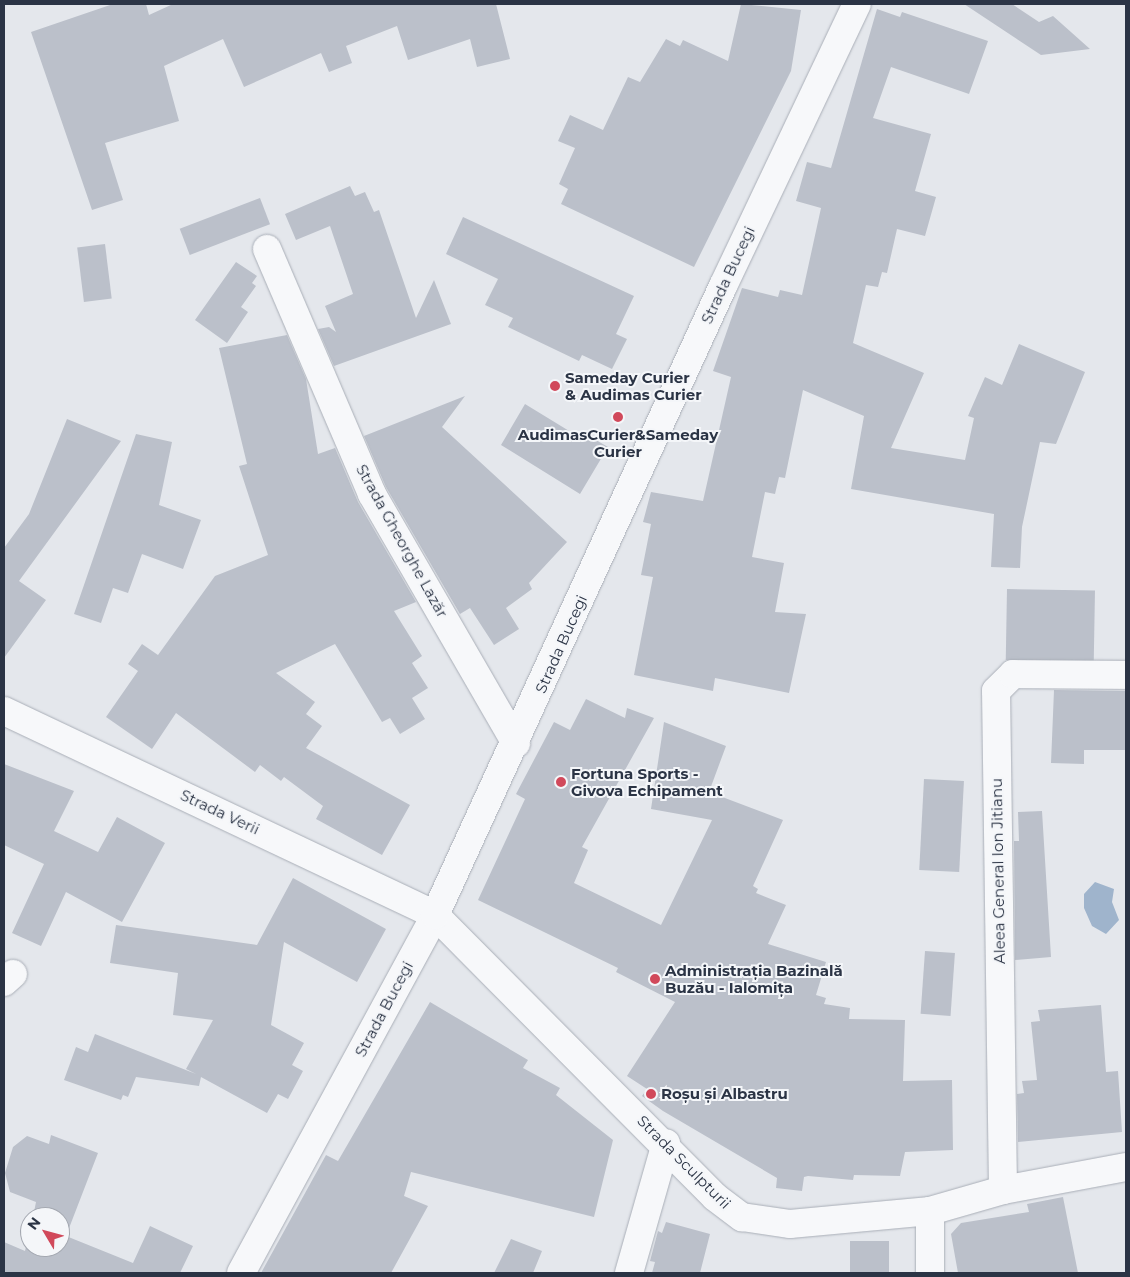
<!DOCTYPE html>
<meta charset="utf-8">
<style>
body{margin:0}
#map{position:relative;width:1130px;height:1277px;overflow:hidden;background:#e4e7ec;font-family:Montserrat,sans-serif}
div>[style]{position:absolute}
[style*='--x']{left:calc(var(--x)*1px);top:calc(var(--y)*1px);width:calc(var(--w)*1px);rotate:calc(var(--a)*1deg)}
.water>*{inset:0;background:#9fb4cc}
.building>*{inset:0;background:#bbc0ca;transform-origin:0 0}
.roads{filter:drop-shadow(0 0 1px #a9aeb7) drop-shadow(0 0 1px #a9aeb7)}
.street>*{height:28px;margin:-14px;padding:0 14px;transform-origin:14px;border-radius:14px;background:#f7f8fa}
.dots>*{width:14px;height:14px;translate:-50% -50%;box-sizing:border-box;border:2px solid #f4f6f9;border-radius:50%}
span{translate:-50% -50%;white-space:nowrap;text-align:center;line-height:1.15;-webkit-text-stroke:4px #f4f6f9;paint-order:stroke}
.street-label{font-size:15px;color:#2b3445}
.poi-label{font-size:15px;color:#2b3445;font-weight:700}
.left{translate:0 -50%;text-align:left}
.frame{position:absolute;inset:0;border:5px solid #2b3445;pointer-events:none}
.north{position:absolute;left:20px;top:1207px;width:50px;height:50px;box-sizing:border-box;background:#f4f6f9;border:1px solid #a4a8b1;border-radius:50%;rotate:307deg;font-size:14px;font-weight:700;line-height:20px;text-align:center;color:#2b3445}
.north::after{content:'';display:block;margin:auto;width:18px;height:22px;background:#d1495b;clip-path:polygon(50% 0,100% 100%,50% 72%,0 100%)}
</style>
<div id="map">
<div class="water">
<div style="clip-path:polygon(1095px 882px,1114px 889px,1112px 902px,1119px 920px,1106px 934px,1092px 926px,1084px 908px,1084px 894px)"></div>
</div>
<div class="building">
<div style="clip-path:polygon(113px 4px,146px 4px,149px 15px,173px 4px,496px 4px,510px 59px,477px 67px,470px 39px,408px 60px,397px 26px,346px 46px,352px 63px,329px 72px,321px 53px,244px 87px,223px 39px,164px 66px,179px 121px,105px 143px,123px 200px,92px 210px,31px 32px)"></div>
<div style="clip-path:polygon(741px 4px,801px 10px,791px 71px,694px 267px,561px 204px,568px 189px,559px 184px,575px 148px,558px 141px,570px 115px,603px 130px,628px 77px,640px 82px,666px 39px,680px 46px,683px 40px,728px 61px)"></div>
<div style="clip-path:polygon(964px 4px,1012px 4px,1039px 22px,1053px 16px,1090px 49px,1041px 55px)"></div>
<div style="clip-path:polygon(877px 9px,900px 17px,902px 12px,988px 41px,969px 94px,891px 67px,873px 118px,931px 134px,915px 191px,936px 197px,925px 236px,897px 229px,887px 273px,882px 272px,878px 287px,866px 285px,853px 343px,924px 373px,891px 448px,965px 460px,974px 418px,968px 416px,985px 377px,1002px 385px,1019px 344px,1085px 372px,1056px 444px,1040px 442px,1022px 527px,1020px 568px,991px 567px,994px 514px,851px 489px,864px 416px,803px 390px,785px 478px,779px 477px,775px 494px,765px 492px,752px 557px,784px 563px,775px 612px,806px 614px,789px 693px,715px 678px,713px 691px,634px 675px,653px 577px,641px 575px,651px 524px,643px 522px,651px 492px,703px 501px,731px 377px,713px 371px,742px 288px,778px 297px,780px 290px,802px 295px,821px 208px,796px 201px,807px 162px,831px 168px)"></div>
<div style="clip-path:polygon(350px 186px,355px 196px,365px 192px,374px 212px,379px 210px,416px 318px,434px 280px,451px 324px,334px 366px,318px 329px,329px 327px,336px 332px,325px 306px,353px 294px,330px 226px,296px 240px,285px 214px)"></div>
<div style="left:260px;top:198px;width:28px;height:86px;rotate:69deg"></div>
<div style="clip-path:polygon(463px 217px,634px 296px,616px 334px,627px 339px,612px 369px,582px 355px,579px 361px,508px 327px,513px 318px,485px 305px,498px 279px,446px 254px)"></div>
<div style="left:105px;top:244px;width:55px;height:28px;rotate:83deg"></div>
<div style="clip-path:polygon(236px 262px,257px 276px,252px 283px,256px 286px,241px 307px,248px 312px,227px 343px,195px 320px)"></div>
<div style="clip-path:polygon(287px 335px,306px 379px,318px 454px,335px 448px,358px 502px,416px 602px,394px 611px,422px 656px,412px 663px,428px 688px,412px 698px,425px 719px,400px 734px,390px 718px,382px 722px,335px 644px,276px 673px,315px 702px,306px 714px,322px 726px,306px 748px,410px 805px,382px 855px,316px 819px,323px 806px,284px 777px,281px 781px,260px 765px,255px 772px,176px 713px,152px 749px,106px 717px,138px 671px,128px 664px,142px 644px,158px 655px,215px 576px,268px 555px,239px 466px,247px 464px,219px 348px)"></div>
<div style="clip-path:polygon(465px 396px,442px 427px,567px 542px,529px 583px,532px 589px,506px 608px,519px 629px,494px 645px,470px 608px,460px 614px,386px 487px,364px 436px)"></div>
<div style="clip-path:polygon(525px 404px,579px 437px,582px 432px,608px 447px,580px 494px,501px 445px)"></div>
<div style="clip-path:polygon(67px 419px,121px 441px,19px 581px,46px 600px,4px 658px,4px 548px,29px 514px)"></div>
<div style="clip-path:polygon(136px 434px,172px 442px,159px 505px,201px 520px,183px 569px,142px 554px,128px 593px,113px 588px,101px 623px,74px 614px)"></div>
<div style="left:1007px;top:589px;width:88px;height:71px;rotate:1deg"></div>
<div style="clip-path:polygon(1054px 690px,1126px 691px,1126px 750px,1084px 750px,1084px 764px,1051px 763px)"></div>
<div style="clip-path:polygon(586px 699px,625px 718px,627px 708px,654px 718px,582px 847px,588px 850px,574px 883px,661px 925px,712px 820px,651px 809px,664px 722px,726px 746px,709px 792px,783px 820px,753px 886px,758px 889px,756px 893px,786px 905px,768px 944px,826px 962px,816px 995px,826px 998px,824px 1004px,850px 1008px,849px 1019px,905px 1020px,903px 1081px,952px 1080px,953px 1150px,905px 1152px,900px 1176px,854px 1175px,853px 1180px,808px 1176px,804px 1177px,802px 1191px,776px 1188px,777px 1178px,663px 1111px,642px 1096px,647px 1089px,627px 1076px,675px 1002px,616px 972px,618px 968px,478px 900px,525px 799px,516px 794px,554px 722px,570px 730px)"></div>
<div style="clip-path:polygon(4px 764px,74px 791px,54px 831px,98px 852px,117px 817px,165px 843px,122px 922px,66px 892px,41px 946px,12px 933px,44px 864px,4px 845px)"></div>
<div style="left:924px;top:779px;width:40px;height:91px;rotate:3deg"></div>
<div style="clip-path:polygon(1042px 811px,1051px 957px,1015px 960px,1014px 841px,1019px 841px,1018px 812px)"></div>
<div style="clip-path:polygon(293px 878px,386px 929px,357px 982px,284px 942px,271px 1025px,304px 1043px,292px 1065px,303px 1071px,288px 1099px,278px 1094px,267px 1113px,201px 1077px,199px 1086px,136px 1077px,128px 1097px,123px 1095px,121px 1100px,64px 1080px,76px 1047px,88px 1052px,95px 1034px,196px 1074px,186px 1069px,213px 1020px,173px 1015px,178px 973px,110px 963px,116px 925px,257px 945px)"></div>
<div style="left:925px;top:951px;width:30px;height:63px;rotate:4deg"></div>
<div style="clip-path:polygon(430px 1002px,528px 1060px,523px 1068px,560px 1088px,556px 1095px,613px 1140px,594px 1217px,411px 1172px,404px 1196px,428px 1206px,391px 1273px,261px 1273px,326px 1155px,338px 1161px)"></div>
<div style="clip-path:polygon(1101px 1005px,1106px 1072px,1118px 1071px,1122px 1132px,1018px 1142px,1017px 1094px,1024px 1093px,1022px 1081px,1037px 1080px,1031px 1022px,1040px 1021px,1038px 1010px)"></div>
<div style="clip-path:polygon(51px 1135px,98px 1153px,66px 1236px,133px 1263px,150px 1226px,193px 1246px,180px 1273px,4px 1273px,4px 1242px,25px 1251px,30px 1230px,30px 1247px,60px 1247px,60px 1217px,33px 1217px,36px 1202px,10px 1192px,5px 1173px,13px 1147px,27px 1136px,49px 1144px)"></div>
<div style="clip-path:polygon(1063px 1197px,1078px 1273px,958px 1273px,951px 1234px,961px 1223px,1029px 1212px,1027px 1204px)"></div>
<div style="clip-path:polygon(666px 1222px,710px 1234px,700px 1273px,652px 1273px,655px 1262px,650px 1261px,658px 1231px,662px 1233px)"></div>
<div style="clip-path:polygon(511px 1239px,542px 1251px,533px 1273px,494px 1273px)"></div>
<div style="left:889px;top:1241px;width:32px;height:39px;rotate:90deg"></div>
</div>
<div class="roads">
<div class="street">
<div style="--x:267;--y:249;--w:267;--a:66.8"></div>
<div style="--x:372;--y:494;--w:288;--a:60"></div>
<div style="--x:4;--y:711;--w:477;--a:25.3"></div>
<div style="--x:435;--y:915;--w:397;--a:45.2"></div>
<div style="--x:715;--y:1197;--w:34;--a:37"></div>
<div style="--x:742;--y:1217;--w:49;--a:8.3"></div>
<div style="--x:790;--y:1224;--w:141;--a:-5.3"></div>
<div style="--x:930;--y:1211;--w:76;--a:-16"></div>
<div style="--x:1003;--y:1190;--w:125;--a:-10.6"></div>
<div style="--x:4;--y:982;--w:12;--a:-42"></div>
<div style="--x:1003;--y:1190;--w:499;--a:-90.8"></div>
<div style="--x:996;--y:691;--w:24;--a:-45"></div>
<div style="--x:1013;--y:674;--w:113;--a:0.5"></div>
<div style="--x:930;--y:1211;--w:62;--a:90"></div>
<div style="--x:241;--y:1273;--w:407;--a:-61.5"></div>
<div style="--x:435;--y:915;--w:692;--a:-65.4"></div>
<div style="--x:723;--y:286;--w:312;--a:-64.6"></div>
<div style="--x:629;--y:1273;--w:135;--a:-74.1"></div>
</div>
</div>
<div class="dots">
<div style="left:555px;top:386px;background:#d1495b"></div>
<div style="left:618px;top:417px;background:#d1495b"></div>
<div style="left:561px;top:782px;background:#d1495b"></div>
<div style="left:655px;top:979px;background:#d1495b"></div>
<div style="left:651px;top:1094px;background:#d1495b"></div>
</div>
<div class="street-label">
<span style="left:728px;top:275px;rotate:-65deg">Strada Bucegi</span>
<span style="left:402px;top:541px;rotate:61deg">Strada Gheorghe Lazăr</span>
<span style="left:561px;top:644px;rotate:-66deg">Strada Bucegi</span>
<span style="left:220px;top:812px;rotate:25deg">Strada Verii</span>
<span style="left:998px;top:871px;rotate:-91deg">Aleea General Ion Jitianu</span>
<span style="left:384px;top:1009px;rotate:-62deg">Strada Bucegi</span>
<span style="left:684px;top:1162px;rotate:45deg">Strada Sculpturii</span>
</div>
<div class="poi-label">
<span class="left" style="left:565px;top:386px">Sameday Curier<br>&amp; Audimas Curier</span>
<span style="left:618px;top:443px">AudimasCurier&amp;Sameday<br>Curier</span>
<span class="left" style="left:571px;top:782px">Fortuna Sports -<br>Givova Echipament</span>
<span class="left" style="left:665px;top:979px">Administrația Bazinală<br>Buzău - Ialomița</span>
<span class="left" style="left:661px;top:1094px">Roșu și Albastru</span>
</div>
<div class="frame"></div>
<div class="north">N</div>
</div>
